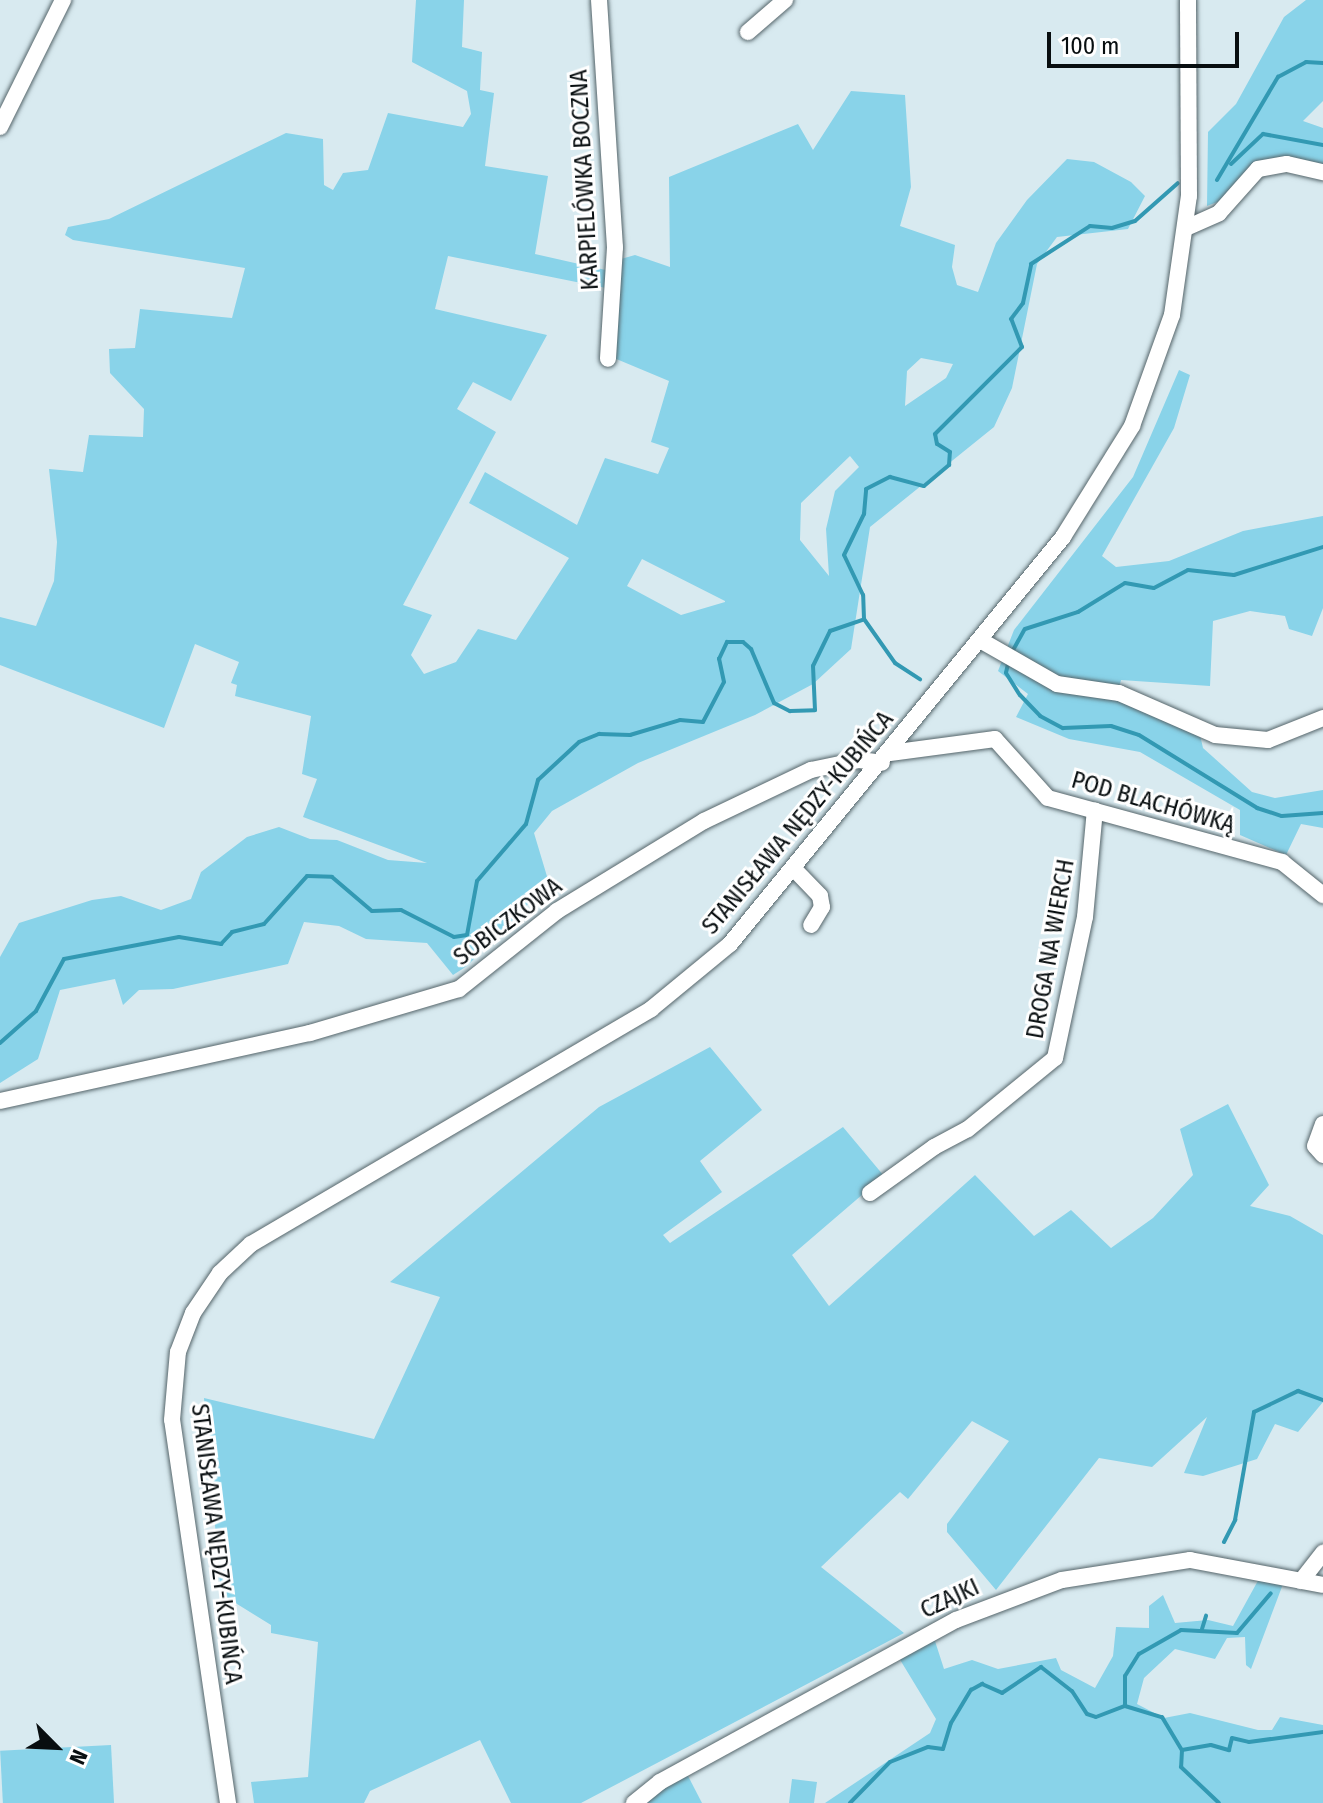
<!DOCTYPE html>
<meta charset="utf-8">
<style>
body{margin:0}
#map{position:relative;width:1323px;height:1803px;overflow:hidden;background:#d8eaf0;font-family:"Fira Sans Condensed",sans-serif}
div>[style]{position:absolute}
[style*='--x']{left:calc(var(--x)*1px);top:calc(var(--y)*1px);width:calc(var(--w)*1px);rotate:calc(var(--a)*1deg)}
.green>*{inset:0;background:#89d3e9;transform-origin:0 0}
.stream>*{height:4px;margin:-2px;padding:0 2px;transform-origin:2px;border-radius:2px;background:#3299b3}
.roads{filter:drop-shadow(0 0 2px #55656a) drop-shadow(0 0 2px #55656a)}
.minor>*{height:16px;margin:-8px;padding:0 8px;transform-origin:8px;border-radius:8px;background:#fff}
span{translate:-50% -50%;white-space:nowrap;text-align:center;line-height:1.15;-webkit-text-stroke:6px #fff;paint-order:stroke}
.street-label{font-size:24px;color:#080e10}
.north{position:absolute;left:16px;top:1707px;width:80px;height:80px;-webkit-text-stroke:6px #fff;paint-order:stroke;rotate:114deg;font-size:22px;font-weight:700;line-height:32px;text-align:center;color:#080e10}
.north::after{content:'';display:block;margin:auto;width:28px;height:36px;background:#080e10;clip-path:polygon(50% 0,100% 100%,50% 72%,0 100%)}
.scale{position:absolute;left:1047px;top:32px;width:192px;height:36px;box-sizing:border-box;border:4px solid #080e10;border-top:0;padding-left:10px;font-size:24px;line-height:28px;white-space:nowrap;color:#080e10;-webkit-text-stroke:6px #fff;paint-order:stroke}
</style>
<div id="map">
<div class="green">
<div style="clip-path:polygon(evenodd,416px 0,464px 0,462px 47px,482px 52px,480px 90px,494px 93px,485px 166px,548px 176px,535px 254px,610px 271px,611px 289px,448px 256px,435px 309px,547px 335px,511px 401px,473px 382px,457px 409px,496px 432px,403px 605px,432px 615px,411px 655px,424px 674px,456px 662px,478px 629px,516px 640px,569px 558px,469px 503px,485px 472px,577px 525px,605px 458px,658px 474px,669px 448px,651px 442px,669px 381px,614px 358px,621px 259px,635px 255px,670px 267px,669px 177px,798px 124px,813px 150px,851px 91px,905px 95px,911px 187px,900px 226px,955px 245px,952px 267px,957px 285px,978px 292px,996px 243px,1027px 200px,1067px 159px,1094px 162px,1131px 182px,1145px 196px,1128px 229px,1057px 237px,1037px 264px,1012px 388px,994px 427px,870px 527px,851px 649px,813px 684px,755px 715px,638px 763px,552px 811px,534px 833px,549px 883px,467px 966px,453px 975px,427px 943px,366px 939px,339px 926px,304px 922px,288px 964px,173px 989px,139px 990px,123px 1005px,115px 979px,60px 990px,38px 1059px,0 1083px,0 957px,19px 923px,92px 900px,121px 896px,161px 910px,191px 899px,201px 872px,247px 837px,279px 827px,310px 839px,337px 840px,388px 860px,427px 863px,303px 817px,317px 779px,302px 774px,311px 716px,235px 696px,237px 685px,231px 683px,239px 662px,195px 644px,164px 728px,0 665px,0 617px,36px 626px,54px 581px,57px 542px,49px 469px,83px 472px,89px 435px,143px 437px,144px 409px,110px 373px,109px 349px,135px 348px,140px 309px,232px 318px,245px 268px,73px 240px,65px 235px,68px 227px,109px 219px,286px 133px,323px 139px,324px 185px,333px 190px,343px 173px,368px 170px,388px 113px,463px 127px,471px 114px,467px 91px,412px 62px,416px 0,921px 358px,953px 364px,946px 378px,905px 406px,907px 371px,921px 358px,416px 0,850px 456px,859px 467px,835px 491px,826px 529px,829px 576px,800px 540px,801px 503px,850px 456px,416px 0,642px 559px,725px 601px,725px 602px,681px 615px,627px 586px,642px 559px)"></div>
<div style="clip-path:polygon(1306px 0,1323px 0,1323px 101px,1303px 121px,1323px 128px,1323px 164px,1247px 177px,1225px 199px,1207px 206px,1208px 132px,1236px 104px,1284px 17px)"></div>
<div style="clip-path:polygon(1179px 370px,1190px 375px,1174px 428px,1102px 556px,1116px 567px,1169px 561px,1243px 531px,1323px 516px,1323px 608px,1312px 636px,1289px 629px,1285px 616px,1250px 611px,1213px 621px,1210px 686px,1121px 680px,1116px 699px,1200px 735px,1203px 748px,1252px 792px,1275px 798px,1323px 790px,1323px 828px,1301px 824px,1286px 855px,1240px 835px,1240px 810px,1140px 752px,1069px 739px,1016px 717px,1028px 694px,998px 671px,1014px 630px,1133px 477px)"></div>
<div style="clip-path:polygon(710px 1047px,762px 1110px,700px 1161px,722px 1192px,663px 1235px,670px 1243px,843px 1127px,884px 1176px,792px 1255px,829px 1306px,975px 1175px,1034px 1236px,1071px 1210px,1111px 1248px,1153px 1218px,1193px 1175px,1180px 1129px,1228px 1104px,1269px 1185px,1250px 1206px,1290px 1216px,1323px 1235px,1323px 1402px,1298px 1432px,1275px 1424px,1257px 1459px,1203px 1476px,1184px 1473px,1207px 1417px,1152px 1467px,1099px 1458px,996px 1590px,947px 1532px,947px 1524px,1009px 1441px,972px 1421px,908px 1499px,900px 1492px,821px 1567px,904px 1633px,581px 1803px,511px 1803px,480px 1740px,370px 1791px,364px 1803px,254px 1803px,251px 1782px,308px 1777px,318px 1642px,271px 1633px,271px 1625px,221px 1594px,204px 1398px,374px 1439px,440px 1297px,390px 1282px,599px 1107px)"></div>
<div style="clip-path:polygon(1260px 1577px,1283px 1584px,1251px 1669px,1246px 1665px,1245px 1637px,1227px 1638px,1215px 1659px,1175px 1649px,1144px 1678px,1137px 1704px,1164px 1718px,1190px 1713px,1258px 1730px,1272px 1730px,1280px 1717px,1323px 1725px,1323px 1803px,825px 1803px,930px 1733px,936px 1719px,899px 1658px,934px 1638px,944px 1669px,972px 1660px,998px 1669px,1056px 1658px,1061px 1670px,1095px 1688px,1113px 1656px,1116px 1627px,1149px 1628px,1149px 1606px,1163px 1595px,1175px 1623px,1208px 1620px,1233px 1626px)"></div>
<div style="left:111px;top:1745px;width:58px;height:111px;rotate:87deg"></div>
<div style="clip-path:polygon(687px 1774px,702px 1803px,642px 1803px)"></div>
<div style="clip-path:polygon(792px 1779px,817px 1782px,814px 1803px,789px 1803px)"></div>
</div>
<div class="stream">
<div style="--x:1231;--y:164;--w:44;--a:-43.2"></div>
<div style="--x:1263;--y:134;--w:61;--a:10.4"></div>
<div style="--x:1217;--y:180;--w:120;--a:-59.4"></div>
<div style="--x:1278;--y:77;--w:32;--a:-28"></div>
<div style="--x:1306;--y:62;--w:17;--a:3"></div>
<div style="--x:864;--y:619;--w:54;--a:54.8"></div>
<div style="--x:895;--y:663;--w:30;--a:33"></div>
<div style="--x:1012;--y:652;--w:26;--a:-61"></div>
<div style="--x:1025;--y:629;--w:56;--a:-17.8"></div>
<div style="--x:1078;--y:612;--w:55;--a:-31.7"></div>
<div style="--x:1125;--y:583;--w:29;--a:10"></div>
<div style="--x:1154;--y:588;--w:38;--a:-28"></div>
<div style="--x:1188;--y:570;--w:46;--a:6.2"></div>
<div style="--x:1234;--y:575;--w:93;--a:-17.5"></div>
<div style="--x:1008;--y:664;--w:9;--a:103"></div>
<div style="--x:1006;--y:673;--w:26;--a:58"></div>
<div style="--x:1020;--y:695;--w:29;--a:46"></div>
<div style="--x:1040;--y:716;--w:26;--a:28"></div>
<div style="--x:1063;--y:728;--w:48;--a:-2.4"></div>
<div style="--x:1111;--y:726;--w:29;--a:18"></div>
<div style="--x:1139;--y:735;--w:139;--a:31.7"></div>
<div style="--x:1257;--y:808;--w:26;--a:18"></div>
<div style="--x:1282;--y:816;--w:41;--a:-4.2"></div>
<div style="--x:0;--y:1043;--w:48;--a:-41.6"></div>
<div style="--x:36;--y:1011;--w:59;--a:-61.7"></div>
<div style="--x:64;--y:959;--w:117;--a:-10.8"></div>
<div style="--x:179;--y:937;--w:43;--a:9.5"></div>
<div style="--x:221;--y:944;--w:16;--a:-47"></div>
<div style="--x:232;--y:932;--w:33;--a:-14"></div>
<div style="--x:264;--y:924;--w:64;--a:-48.1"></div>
<div style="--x:307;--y:876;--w:25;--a:2"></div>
<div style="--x:332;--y:877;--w:52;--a:40.4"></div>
<div style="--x:372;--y:911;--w:29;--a:-2"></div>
<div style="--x:401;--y:910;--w:59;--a:27"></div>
<div style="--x:454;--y:937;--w:13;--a:-9"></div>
<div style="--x:467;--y:935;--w:55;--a:-79.5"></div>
<div style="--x:477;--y:881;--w:75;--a:-49.3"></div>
<div style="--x:526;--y:824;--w:46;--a:-74.7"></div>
<div style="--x:538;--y:780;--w:56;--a:-42.8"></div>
<div style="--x:579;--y:742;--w:22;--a:-22"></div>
<div style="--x:599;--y:734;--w:31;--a:2"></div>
<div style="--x:630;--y:735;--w:52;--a:-16.7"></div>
<div style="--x:680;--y:720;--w:23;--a:5"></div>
<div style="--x:703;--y:722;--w:45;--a:-62.3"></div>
<div style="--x:724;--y:682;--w:24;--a:-102"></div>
<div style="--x:719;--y:659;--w:19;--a:-65"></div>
<div style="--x:727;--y:642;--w:16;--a:0"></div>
<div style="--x:743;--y:642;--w:11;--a:41"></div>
<div style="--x:751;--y:649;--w:59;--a:66.9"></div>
<div style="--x:774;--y:703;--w:18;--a:27"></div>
<div style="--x:790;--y:711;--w:25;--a:-2"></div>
<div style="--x:815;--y:710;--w:44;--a:-92.6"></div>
<div style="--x:813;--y:666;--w:39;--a:-64"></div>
<div style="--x:830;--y:631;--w:36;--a:-19"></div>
<div style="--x:864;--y:619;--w:24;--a:-92"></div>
<div style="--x:863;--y:595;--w:44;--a:-115.4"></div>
<div style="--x:844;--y:555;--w:46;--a:-64"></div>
<div style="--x:864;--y:514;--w:25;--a:-85"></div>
<div style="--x:866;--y:489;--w:27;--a:-27"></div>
<div style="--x:890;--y:477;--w:35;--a:15"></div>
<div style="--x:924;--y:486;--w:33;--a:-40"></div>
<div style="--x:949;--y:465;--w:13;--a:-86"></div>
<div style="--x:950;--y:452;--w:15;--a:-148"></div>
<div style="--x:937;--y:444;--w:10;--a:-101"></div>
<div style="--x:935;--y:434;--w:123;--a:-45"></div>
<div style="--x:1022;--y:347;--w:30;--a:-111"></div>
<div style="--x:1011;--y:319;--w:20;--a:-53"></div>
<div style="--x:1023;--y:303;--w:40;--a:-78"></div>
<div style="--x:1031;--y:264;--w:70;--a:-32.8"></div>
<div style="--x:1090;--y:226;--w:22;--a:5"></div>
<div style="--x:1112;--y:228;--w:24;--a:-17"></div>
<div style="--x:1135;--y:221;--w:57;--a:-41.5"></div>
<div style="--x:1224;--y:1542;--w:25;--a:-63"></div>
<div style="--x:1235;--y:1520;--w:110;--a:-80"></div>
<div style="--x:1254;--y:1412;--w:49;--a:-25.5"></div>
<div style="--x:1298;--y:1391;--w:27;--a:20"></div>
<div style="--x:1202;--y:1629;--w:14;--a:-73"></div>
<div style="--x:1125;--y:1706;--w:39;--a:17"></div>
<div style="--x:1162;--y:1717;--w:39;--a:59"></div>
<div style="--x:1182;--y:1750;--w:29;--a:-10"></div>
<div style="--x:1211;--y:1745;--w:19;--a:16"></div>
<div style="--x:1229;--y:1750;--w:12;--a:-76"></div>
<div style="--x:1232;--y:1738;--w:17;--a:13"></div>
<div style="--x:1249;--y:1742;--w:75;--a:-7.7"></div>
<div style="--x:1182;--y:1750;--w:17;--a:93"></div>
<div style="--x:1181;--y:1767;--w:52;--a:43.5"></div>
<div style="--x:850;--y:1803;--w:57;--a:-45.7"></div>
<div style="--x:890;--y:1762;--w:41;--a:-21.5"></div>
<div style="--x:928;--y:1747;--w:15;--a:8"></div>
<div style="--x:943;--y:1749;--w:27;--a:-73"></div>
<div style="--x:951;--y:1723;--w:39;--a:-59"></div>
<div style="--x:971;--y:1690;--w:13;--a:-29"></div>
<div style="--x:982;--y:1684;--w:22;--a:24"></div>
<div style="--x:1002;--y:1693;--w:47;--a:-33.7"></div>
<div style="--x:1041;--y:1667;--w:39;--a:38"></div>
<div style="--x:1072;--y:1691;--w:27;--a:57"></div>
<div style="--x:1087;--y:1714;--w:9;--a:18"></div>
<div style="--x:1096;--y:1717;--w:31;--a:-21"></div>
<div style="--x:1125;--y:1706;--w:30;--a:-90"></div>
<div style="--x:1125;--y:1676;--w:26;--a:-58"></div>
<div style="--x:1139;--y:1654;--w:48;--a:-29.7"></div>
<div style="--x:1181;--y:1630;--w:56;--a:3.1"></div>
<div style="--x:1237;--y:1633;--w:52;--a:-49.6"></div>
</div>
<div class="roads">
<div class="minor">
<div style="--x:599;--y:0;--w:248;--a:86.3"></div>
<div style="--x:615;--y:247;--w:112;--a:93.6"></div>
<div style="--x:748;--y:32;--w:49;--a:-40.9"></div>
<div style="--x:0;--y:127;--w:142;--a:-63.6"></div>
<div style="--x:1186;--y:228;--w:36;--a:-24"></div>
<div style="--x:1219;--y:213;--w:59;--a:-48.4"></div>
<div style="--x:1258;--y:169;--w:29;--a:-10"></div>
<div style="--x:1287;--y:164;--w:37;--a:13"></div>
<div style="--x:980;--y:640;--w:89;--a:29.7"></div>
<div style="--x:1057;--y:684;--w:63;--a:8.3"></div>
<div style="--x:1119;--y:693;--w:105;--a:23.6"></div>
<div style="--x:1215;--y:735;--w:53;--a:5.4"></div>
<div style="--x:1268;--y:740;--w:59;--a:-21.8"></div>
<div style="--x:890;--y:753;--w:106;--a:-7.6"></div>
<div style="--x:995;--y:739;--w:79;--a:48.1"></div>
<div style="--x:1048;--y:798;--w:243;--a:15.3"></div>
<div style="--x:1282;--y:862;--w:53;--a:38.8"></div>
<div style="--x:795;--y:870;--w:36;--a:46"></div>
<div style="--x:820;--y:896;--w:11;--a:80"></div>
<div style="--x:822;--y:907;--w:21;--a:121"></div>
<div style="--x:0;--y:1101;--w:317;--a:-12.4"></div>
<div style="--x:310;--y:1033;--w:155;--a:-16.5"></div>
<div style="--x:459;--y:989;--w:125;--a:-38.5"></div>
<div style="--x:557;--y:911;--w:172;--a:-31.5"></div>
<div style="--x:704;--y:821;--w:119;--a:-25.5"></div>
<div style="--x:811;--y:770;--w:49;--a:-11.8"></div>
<div style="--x:859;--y:760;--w:23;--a:7"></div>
<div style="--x:1323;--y:1124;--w:23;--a:110"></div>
<div style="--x:1315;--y:1146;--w:12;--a:48"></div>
<div style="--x:870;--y:1193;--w:79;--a:-35.7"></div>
<div style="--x:934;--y:1147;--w:38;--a:-28"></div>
<div style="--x:968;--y:1129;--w:112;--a:-39.2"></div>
<div style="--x:1055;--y:1058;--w:144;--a:-78"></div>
<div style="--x:1085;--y:917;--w:107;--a:-84.7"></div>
<div style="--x:1301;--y:1581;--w:36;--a:-52"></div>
<div style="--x:228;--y:1803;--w:387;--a:-98.3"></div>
<div style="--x:172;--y:1420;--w:68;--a:-85"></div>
<div style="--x:178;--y:1352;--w:42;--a:-69"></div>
<div style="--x:193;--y:1313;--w:48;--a:-56"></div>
<div style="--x:220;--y:1273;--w:42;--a:-43.1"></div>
<div style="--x:251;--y:1244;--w:464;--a:-30.4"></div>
<div style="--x:651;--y:1009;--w:102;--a:-39.4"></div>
<div style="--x:730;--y:944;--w:526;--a:-50.71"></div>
<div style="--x:1063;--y:537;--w:131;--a:-58.1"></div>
<div style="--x:1132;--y:426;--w:118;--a:-70.2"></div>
<div style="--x:1172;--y:315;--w:120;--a:-81.9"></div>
<div style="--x:1189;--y:196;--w:196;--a:-90.3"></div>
<div style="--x:634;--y:1803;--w:33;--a:-39"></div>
<div style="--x:660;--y:1782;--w:337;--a:-28.7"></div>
<div style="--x:956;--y:1620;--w:113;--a:-20.7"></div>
<div style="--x:1062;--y:1580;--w:130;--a:-8.9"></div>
<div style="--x:1190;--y:1560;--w:135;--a:10.6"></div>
</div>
</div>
<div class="street-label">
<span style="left:585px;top:180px;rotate:-93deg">KARPIELÓWKA BOCZNA</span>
<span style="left:1153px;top:803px;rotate:16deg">POD BLACHÓWKĄ</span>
<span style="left:798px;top:823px;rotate:-50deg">STANISŁAWA NĘDZY-KUBIŃCA</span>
<span style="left:508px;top:922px;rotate:-37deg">SOBICZKOWA</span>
<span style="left:1051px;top:949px;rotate:-80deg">DROGA NA WIERCH</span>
<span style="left:216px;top:1544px;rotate:83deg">STANISŁAWA NĘDZY-KUBIŃCA</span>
<span style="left:950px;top:1599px;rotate:-25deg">CZAJKI</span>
</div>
<div class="north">N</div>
<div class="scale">100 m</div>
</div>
